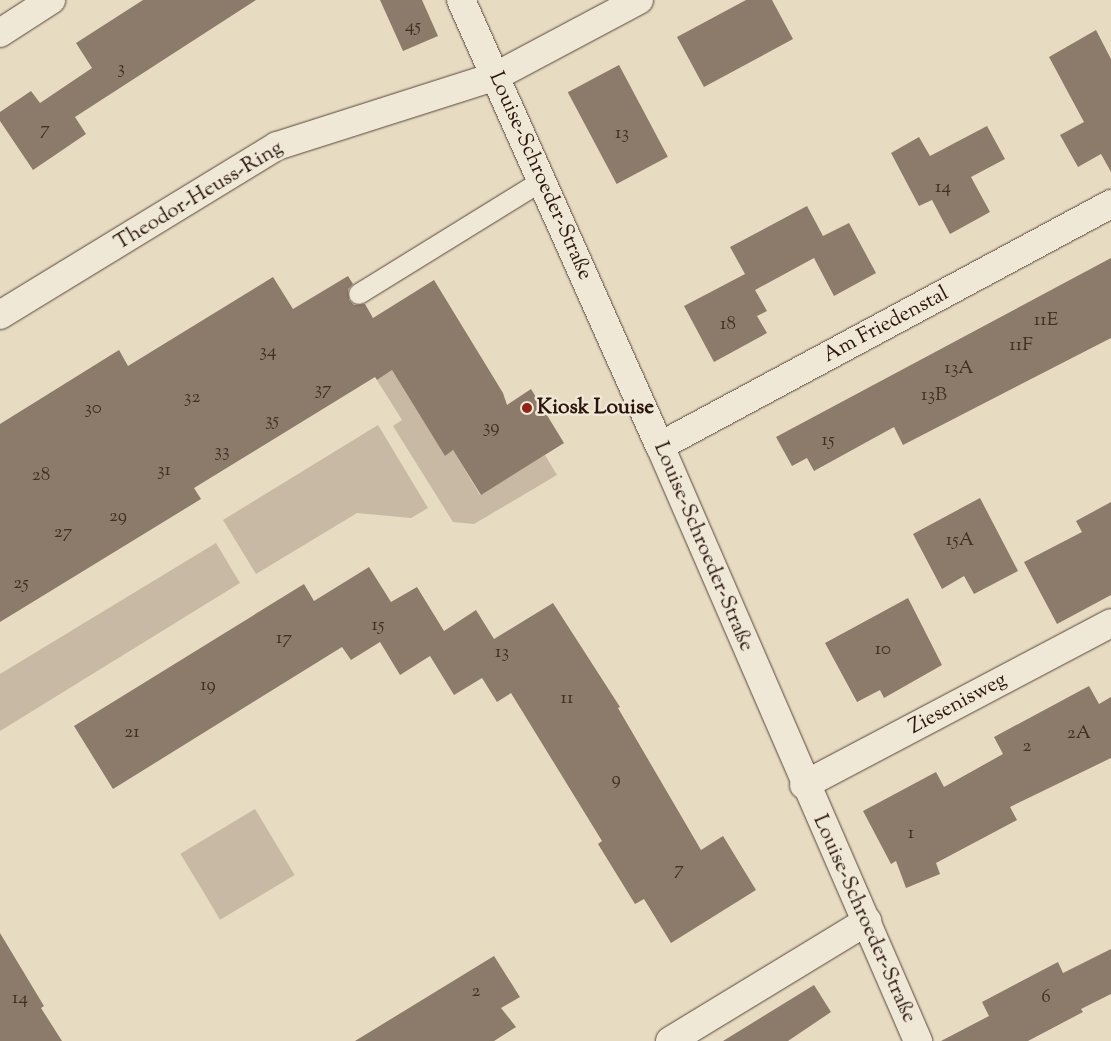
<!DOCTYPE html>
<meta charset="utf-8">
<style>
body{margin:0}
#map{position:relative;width:1111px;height:1041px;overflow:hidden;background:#e7dbc2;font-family:"Sorts Mill Goudy",serif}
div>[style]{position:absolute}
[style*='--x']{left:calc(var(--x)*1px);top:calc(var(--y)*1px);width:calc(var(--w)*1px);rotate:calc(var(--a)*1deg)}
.green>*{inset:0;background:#c7b9a3;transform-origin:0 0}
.building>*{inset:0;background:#8c7b6a;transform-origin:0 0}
.roads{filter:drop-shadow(0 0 1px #594639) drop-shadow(0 0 1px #594639)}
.service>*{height:20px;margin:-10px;padding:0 10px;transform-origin:10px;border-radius:10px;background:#efe8d7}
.minor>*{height:28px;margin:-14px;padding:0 14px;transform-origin:14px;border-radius:14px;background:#efe8d7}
.dots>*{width:14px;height:14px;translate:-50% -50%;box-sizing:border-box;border:2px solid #efe8d7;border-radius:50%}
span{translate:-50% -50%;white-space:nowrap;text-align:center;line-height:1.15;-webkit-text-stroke:5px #efe8d7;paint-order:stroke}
.number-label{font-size:19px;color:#422e23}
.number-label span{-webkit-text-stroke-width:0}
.street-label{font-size:21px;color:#2a140b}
.poi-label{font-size:21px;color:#2a140b;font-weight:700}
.left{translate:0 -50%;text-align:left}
</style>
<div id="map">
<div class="green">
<div style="clip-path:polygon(392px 370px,445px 455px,453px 450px,480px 495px,545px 455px,557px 475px,474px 524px,453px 522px,393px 426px,402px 420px,377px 380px)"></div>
<div style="clip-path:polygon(378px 425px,428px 508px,411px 518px,357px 513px,256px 574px,223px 520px)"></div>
<div style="clip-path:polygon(216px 543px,240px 583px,0 731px,0 674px)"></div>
<div style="left:255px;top:809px;width:77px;height:87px;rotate:59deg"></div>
</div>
<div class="building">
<div style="clip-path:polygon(143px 0,256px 0,75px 117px,86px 134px,33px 170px,0 121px,0 112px,31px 91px,40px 103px,92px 68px,76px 43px)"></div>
<div style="clip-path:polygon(380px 0,422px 0,438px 36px,403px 51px)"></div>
<div style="clip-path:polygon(746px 0,772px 0,793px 39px,704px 87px,677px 37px)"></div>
<div style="clip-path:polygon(1096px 30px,1111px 59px,1111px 172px,1101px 154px,1078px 167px,1060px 135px,1084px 122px,1049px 57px)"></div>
<div style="left:619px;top:65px;width:104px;height:58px;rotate:62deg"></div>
<div style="clip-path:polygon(987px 126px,1005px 159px,971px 177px,990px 212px,950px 234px,932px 200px,919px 206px,891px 153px,919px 137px,930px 156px)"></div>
<div style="clip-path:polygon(807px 206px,823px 236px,849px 223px,876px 273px,834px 296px,814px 258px,755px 290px,767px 311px,757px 316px,767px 333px,714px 362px,684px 306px,745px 274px,730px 247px)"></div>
<div style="clip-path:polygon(1111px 258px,1111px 338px,903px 445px,894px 427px,814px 471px,807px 458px,792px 466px,776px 437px)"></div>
<div style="clip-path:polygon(348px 276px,353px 284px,348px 289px,349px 300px,354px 305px,365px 304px,373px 318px,434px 280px,503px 393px,507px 405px,531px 389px,564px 443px,481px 495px,453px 450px,445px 456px,392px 370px,377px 380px,375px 377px,194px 488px,201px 499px,0 622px,0 424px,119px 350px,128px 366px,273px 277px,293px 309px)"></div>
<div style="clip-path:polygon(980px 498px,1018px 571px,974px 594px,964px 576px,942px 589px,913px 534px)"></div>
<div style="clip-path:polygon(1111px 502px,1111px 595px,1057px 624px,1024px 562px,1082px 532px,1076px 521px)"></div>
<div style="clip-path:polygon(369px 567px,391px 602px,417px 587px,444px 631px,476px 610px,494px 639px,553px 603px,620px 707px,618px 708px,701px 850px,723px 836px,756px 890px,671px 943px,644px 899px,635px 904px,598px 844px,602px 841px,511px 693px,497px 702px,482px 678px,454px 695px,430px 656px,400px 675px,380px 642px,351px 660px,342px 647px,113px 789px,74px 726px,304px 584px,314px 601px)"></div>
<div style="clip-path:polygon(908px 598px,942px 665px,884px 698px,880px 690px,857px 702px,825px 643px)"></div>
<div style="clip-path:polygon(1089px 686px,1099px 704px,1111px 697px,1111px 758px,1010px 807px,1017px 820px,936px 863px,940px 874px,906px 888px,896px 861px,891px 864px,863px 811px,936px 772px,944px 787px,1003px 754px,994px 737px)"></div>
<div style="clip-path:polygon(0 933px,44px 1006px,41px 1008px,62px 1041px,0 1041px)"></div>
<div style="clip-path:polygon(1111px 949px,1111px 994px,1081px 1009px,1083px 1012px,1028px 1041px,941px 1041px,989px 1016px,982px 1002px,1058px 962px,1063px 973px)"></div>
<div style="clip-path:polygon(494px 956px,520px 997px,501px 1008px,516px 1027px,494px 1041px,355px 1041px)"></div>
<div style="clip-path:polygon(814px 985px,831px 1012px,788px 1041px,723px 1041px)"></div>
</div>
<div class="roads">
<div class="service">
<div style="--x:359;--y:294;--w:215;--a:-31.7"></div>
</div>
<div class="minor">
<div style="--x:461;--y:0;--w:488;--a:66"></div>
<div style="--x:660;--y:446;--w:649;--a:66.56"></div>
<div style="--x:0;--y:33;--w:61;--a:-32.9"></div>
<div style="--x:0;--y:315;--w:324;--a:-31.4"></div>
<div style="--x:277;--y:146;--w:230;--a:-17.7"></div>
<div style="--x:496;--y:76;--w:162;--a:-28"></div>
<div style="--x:660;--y:446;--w:512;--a:-28.22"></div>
<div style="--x:804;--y:785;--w:347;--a:-27.8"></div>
<div style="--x:670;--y:1041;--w:231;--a:-31.3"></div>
</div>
</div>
<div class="dots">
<div style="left:527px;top:408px;background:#8f2418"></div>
</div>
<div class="number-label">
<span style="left:413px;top:27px">45</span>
<span style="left:121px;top:69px">3</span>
<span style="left:45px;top:130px">7</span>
<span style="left:622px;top:134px">13</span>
<span style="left:943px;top:188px">14</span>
<span style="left:1046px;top:321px">11E</span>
<span style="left:728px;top:325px">18</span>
<span style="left:1021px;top:346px">11F</span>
<span style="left:268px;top:352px">34</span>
<span style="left:959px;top:369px">13A</span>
<span style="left:323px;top:390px">37</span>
<span style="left:934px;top:396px">13B</span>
<span style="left:192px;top:398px">32</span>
<span style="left:93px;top:409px">30</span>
<span style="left:272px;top:421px">35</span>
<span style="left:491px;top:428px">39</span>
<span style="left:828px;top:441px">15</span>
<span style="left:222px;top:452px">33</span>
<span style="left:164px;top:471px">31</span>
<span style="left:41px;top:476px">28</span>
<span style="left:118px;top:517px">29</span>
<span style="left:63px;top:533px">27</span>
<span style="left:960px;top:541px">15A</span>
<span style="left:21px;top:584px">25</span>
<span style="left:378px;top:626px">15</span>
<span style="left:284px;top:639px">17</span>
<span style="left:883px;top:650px">10</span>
<span style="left:502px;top:653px">13</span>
<span style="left:208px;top:686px">19</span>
<span style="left:567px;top:699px">11</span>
<span style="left:132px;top:733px">21</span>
<span style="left:1079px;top:734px">2A</span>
<span style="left:1027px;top:747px">2</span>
<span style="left:616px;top:780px">9</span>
<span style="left:911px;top:834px">1</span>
<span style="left:679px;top:870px">7</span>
<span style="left:476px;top:992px">2</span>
<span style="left:1046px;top:998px">6</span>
<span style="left:20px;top:999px">14</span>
</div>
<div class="street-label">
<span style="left:540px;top:176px;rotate:66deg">Louise-Schroeder-Straße</span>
<span style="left:199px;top:196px;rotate:-31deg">Theodor-Heuss-Ring</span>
<span style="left:886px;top:325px;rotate:-28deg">Am Friedenstal</span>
<span style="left:703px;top:547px;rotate:67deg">Louise-Schroeder-Straße</span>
<span style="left:958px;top:704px;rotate:-28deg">Ziesenisweg</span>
<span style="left:864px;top:919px;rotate:66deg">Louise-Schroeder-Straße</span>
</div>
<div class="poi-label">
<span class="left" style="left:537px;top:408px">Kiosk Louise</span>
</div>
</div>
